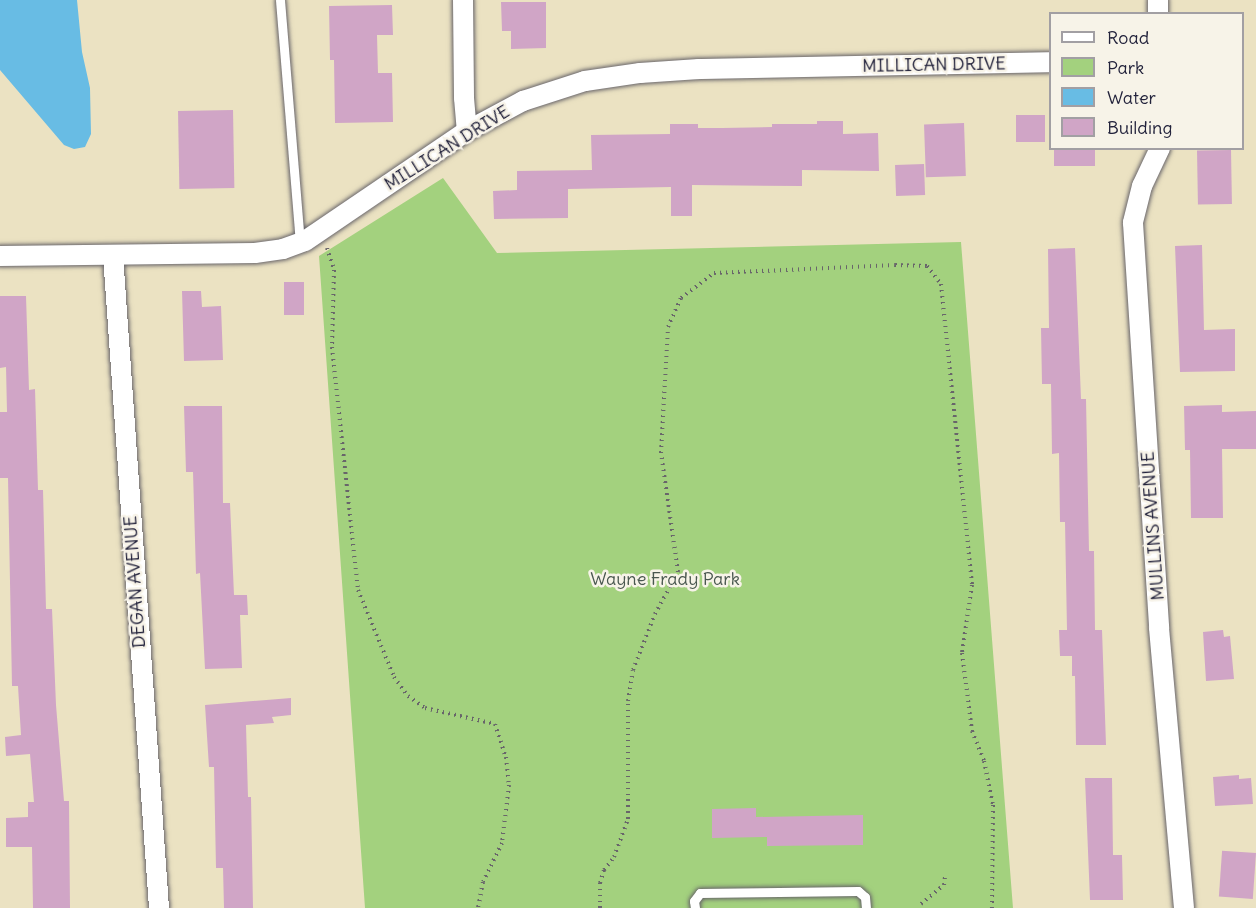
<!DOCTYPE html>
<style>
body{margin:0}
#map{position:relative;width:1256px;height:908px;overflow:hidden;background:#ebe2c2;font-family:Delius,sans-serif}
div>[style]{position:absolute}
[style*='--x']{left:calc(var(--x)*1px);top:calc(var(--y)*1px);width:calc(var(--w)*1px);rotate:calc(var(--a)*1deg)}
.green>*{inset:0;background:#a3d17e}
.water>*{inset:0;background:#68bce4}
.building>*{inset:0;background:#d0a5c6;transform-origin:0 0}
.path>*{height:4px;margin-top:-2px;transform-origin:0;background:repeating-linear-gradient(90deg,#68656a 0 1.5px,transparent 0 6px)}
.roads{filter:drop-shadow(0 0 2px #68656a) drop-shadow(0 0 2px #68656a)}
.service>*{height:9px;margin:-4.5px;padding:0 4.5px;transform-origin:4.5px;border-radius:4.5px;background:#fff}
.minor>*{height:20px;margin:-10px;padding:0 10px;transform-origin:10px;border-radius:10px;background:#fff}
span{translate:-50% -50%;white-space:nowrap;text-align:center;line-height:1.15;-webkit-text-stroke:5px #f7f3e8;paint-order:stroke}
.street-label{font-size:18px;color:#22223b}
.park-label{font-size:18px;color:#49574f}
.legend{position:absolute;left:1049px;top:12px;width:195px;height:138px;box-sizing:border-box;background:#f7f3e8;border:2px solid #a29fa3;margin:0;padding:8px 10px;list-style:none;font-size:18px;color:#22223b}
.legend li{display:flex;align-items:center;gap:12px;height:30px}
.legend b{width:30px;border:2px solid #a29fa3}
</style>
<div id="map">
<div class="green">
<div style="clip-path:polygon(443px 178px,497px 253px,961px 242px,1013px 908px,365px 908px,319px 256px)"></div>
</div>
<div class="water">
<div style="clip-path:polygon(0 0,77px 0,82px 52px,90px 88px,91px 134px,85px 147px,74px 149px,64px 145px,0 70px)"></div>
</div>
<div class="building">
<div style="clip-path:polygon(501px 2px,546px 2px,546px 48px,511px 49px,511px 31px,502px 31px)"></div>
<div style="clip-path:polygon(392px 5px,393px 35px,377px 35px,378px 73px,392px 73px,393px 122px,335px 123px,334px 60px,330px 60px,329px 6px)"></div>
<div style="left:233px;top:110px;width:78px;height:55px;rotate:89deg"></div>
<div style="left:1016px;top:115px;width:29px;height:27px"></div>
<div style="clip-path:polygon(817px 121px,843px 121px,843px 134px,878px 133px,879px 171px,802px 170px,802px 186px,692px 185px,692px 216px,671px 216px,671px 187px,568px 189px,568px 218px,494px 219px,493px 191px,517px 190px,517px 171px,592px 170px,591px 135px,670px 134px,670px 124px,698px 124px,698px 128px,722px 128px,772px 127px,772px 124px,817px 124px)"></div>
<div style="left:964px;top:123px;width:53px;height:40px;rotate:88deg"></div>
<div style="left:1054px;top:148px;width:41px;height:18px"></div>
<div style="left:1231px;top:150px;width:54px;height:34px;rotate:89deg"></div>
<div style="left:924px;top:164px;width:31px;height:29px;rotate:88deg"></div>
<div style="clip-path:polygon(1202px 245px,1204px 330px,1235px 329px,1235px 371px,1180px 372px,1175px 246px)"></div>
<div style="clip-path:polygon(1075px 248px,1081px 399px,1086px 399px,1089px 551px,1094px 551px,1095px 630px,1102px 630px,1106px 745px,1076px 745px,1075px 676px,1072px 676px,1072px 656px,1060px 656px,1059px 630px,1067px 630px,1065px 522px,1060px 522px,1059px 453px,1052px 454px,1051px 384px,1042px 384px,1041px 328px,1049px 328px,1048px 249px)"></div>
<div style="left:304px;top:282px;width:33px;height:20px;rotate:90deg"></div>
<div style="clip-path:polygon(182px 291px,201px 291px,202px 307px,221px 306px,223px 360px,184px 361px)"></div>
<div style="clip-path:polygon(0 296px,26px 296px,29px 390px,35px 389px,38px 490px,43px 490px,46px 609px,52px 609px,56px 705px,64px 801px,69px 801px,70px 908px,33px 908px,32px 847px,6px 847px,6px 818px,28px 817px,28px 802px,34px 802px,30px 754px,6px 756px,5px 737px,21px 735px,18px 686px,12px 686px,8px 478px,0 478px,0 412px,7px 412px,6px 367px,0 368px)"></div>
<div style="clip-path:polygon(1222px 405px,1222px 412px,1256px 411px,1256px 449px,1222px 449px,1223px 518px,1191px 518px,1190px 450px,1185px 450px,1184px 406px)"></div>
<div style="clip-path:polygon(184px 406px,222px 406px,223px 503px,230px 503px,234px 595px,247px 595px,248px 615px,240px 615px,242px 668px,205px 669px,200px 573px,196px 574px,193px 472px,186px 472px)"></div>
<div style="clip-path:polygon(1223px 630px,1224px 637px,1230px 636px,1234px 679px,1206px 681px,1203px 632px)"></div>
<div style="clip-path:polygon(291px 698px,291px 715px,272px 717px,274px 723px,246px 725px,248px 797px,251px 797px,253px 908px,224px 908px,223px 868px,216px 868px,214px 767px,209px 767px,205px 705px)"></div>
<div style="clip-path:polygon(1239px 775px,1239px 779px,1251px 778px,1253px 804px,1215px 806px,1213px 777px)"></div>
<div style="clip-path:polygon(1085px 778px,1112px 778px,1113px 855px,1122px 855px,1123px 900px,1090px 900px)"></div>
<div style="clip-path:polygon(756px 808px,756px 817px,863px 815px,863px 845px,767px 846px,767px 837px,712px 838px,712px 809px)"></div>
<div style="left:1256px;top:853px;width:46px;height:34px;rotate:94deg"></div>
</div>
<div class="path">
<div style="--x:327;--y:248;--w:23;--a:72"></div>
<div style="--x:334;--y:270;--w:77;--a:91.5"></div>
<div style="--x:332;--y:347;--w:244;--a:83.9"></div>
<div style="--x:358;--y:590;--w:94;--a:67.5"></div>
<div style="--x:394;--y:677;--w:24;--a:54"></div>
<div style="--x:408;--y:696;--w:21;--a:35"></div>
<div style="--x:425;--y:708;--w:72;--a:12.9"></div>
<div style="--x:495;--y:724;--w:35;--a:72"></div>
<div style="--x:506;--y:757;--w:28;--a:84"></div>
<div style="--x:509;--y:785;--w:58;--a:96.9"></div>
<div style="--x:502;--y:843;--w:43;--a:116"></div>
<div style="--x:483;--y:882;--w:26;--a:101"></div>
<div style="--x:921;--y:904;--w:30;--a:-40"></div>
<div style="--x:944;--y:885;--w:8;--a:-83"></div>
<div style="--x:600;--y:908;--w:25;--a:-90"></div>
<div style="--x:600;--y:883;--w:14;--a:-73"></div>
<div style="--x:604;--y:870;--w:16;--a:-52"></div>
<div style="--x:614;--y:857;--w:40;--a:-69.8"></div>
<div style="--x:628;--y:819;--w:118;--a:-90"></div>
<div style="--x:628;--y:701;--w:31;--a:-81"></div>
<div style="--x:633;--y:670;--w:60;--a:-68.6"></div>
<div style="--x:655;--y:614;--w:48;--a:-61.3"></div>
<div style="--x:678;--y:572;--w:120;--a:-98.1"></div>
<div style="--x:661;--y:453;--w:126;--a:-86.8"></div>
<div style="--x:668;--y:327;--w:32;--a:-66"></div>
<div style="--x:681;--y:298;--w:41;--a:-37.1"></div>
<div style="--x:714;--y:273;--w:181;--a:-2.5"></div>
<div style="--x:895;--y:265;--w:32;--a:2"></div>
<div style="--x:927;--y:266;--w:23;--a:52"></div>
<div style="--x:941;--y:284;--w:303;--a:84.1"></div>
<div style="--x:972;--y:585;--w:69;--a:98.4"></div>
<div style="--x:962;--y:653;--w:79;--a:82.7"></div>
<div style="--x:972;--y:731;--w:32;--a:68"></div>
<div style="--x:984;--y:761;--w:45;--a:78.4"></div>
<div style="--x:993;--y:805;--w:103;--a:90.6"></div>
</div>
<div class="roads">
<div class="service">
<div style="--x:280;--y:0;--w:244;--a:85.3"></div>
<div style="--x:695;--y:908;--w:7;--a:-98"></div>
<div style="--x:694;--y:901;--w:10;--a:-53"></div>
<div style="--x:700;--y:893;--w:158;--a:-0.7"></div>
<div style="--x:858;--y:891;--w:9;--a:41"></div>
<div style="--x:865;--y:897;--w:11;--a:85"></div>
</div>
<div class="minor">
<div style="--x:463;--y:0;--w:98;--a:89.4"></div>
<div style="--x:464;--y:98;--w:33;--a:85"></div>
<div style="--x:1158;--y:0;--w:14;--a:90"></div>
<div style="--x:1160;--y:148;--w:42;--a:115.3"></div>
<div style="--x:1142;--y:186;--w:38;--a:104"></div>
<div style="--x:1133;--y:223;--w:406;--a:86.3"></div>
<div style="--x:1159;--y:628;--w:281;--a:84.9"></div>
<div style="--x:113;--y:255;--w:655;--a:85.97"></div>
<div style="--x:0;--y:256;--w:255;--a:-0.7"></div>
<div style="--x:255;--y:253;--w:28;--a:-8"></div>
<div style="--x:283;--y:249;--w:23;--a:-20"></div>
<div style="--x:305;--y:241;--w:196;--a:-34.2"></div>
<div style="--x:467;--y:131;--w:64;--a:-28.2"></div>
<div style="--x:523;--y:101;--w:65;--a:-17.9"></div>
<div style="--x:585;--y:81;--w:56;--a:-8.3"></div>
<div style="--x:640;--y:73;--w:59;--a:-3.9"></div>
<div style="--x:699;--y:69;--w:351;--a:-1.1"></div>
</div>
</div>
<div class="street-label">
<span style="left:934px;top:65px;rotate:-1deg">MILLICAN DRIVE</span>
<span style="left:447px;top:148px;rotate:-32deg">MILLICAN DRIVE</span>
<span style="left:1153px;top:526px;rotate:-94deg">MULLINS AVENUE</span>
<span style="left:135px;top:582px;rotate:-94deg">DEGAN AVENUE</span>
</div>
<div class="park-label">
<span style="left:665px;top:579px">Wayne Frady Park</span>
</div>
<ul class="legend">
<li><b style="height:8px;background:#fff"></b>Road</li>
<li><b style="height:16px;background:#a3d17e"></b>Park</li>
<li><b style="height:16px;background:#68bce4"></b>Water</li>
<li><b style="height:16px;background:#d0a5c6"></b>Building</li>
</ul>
</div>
